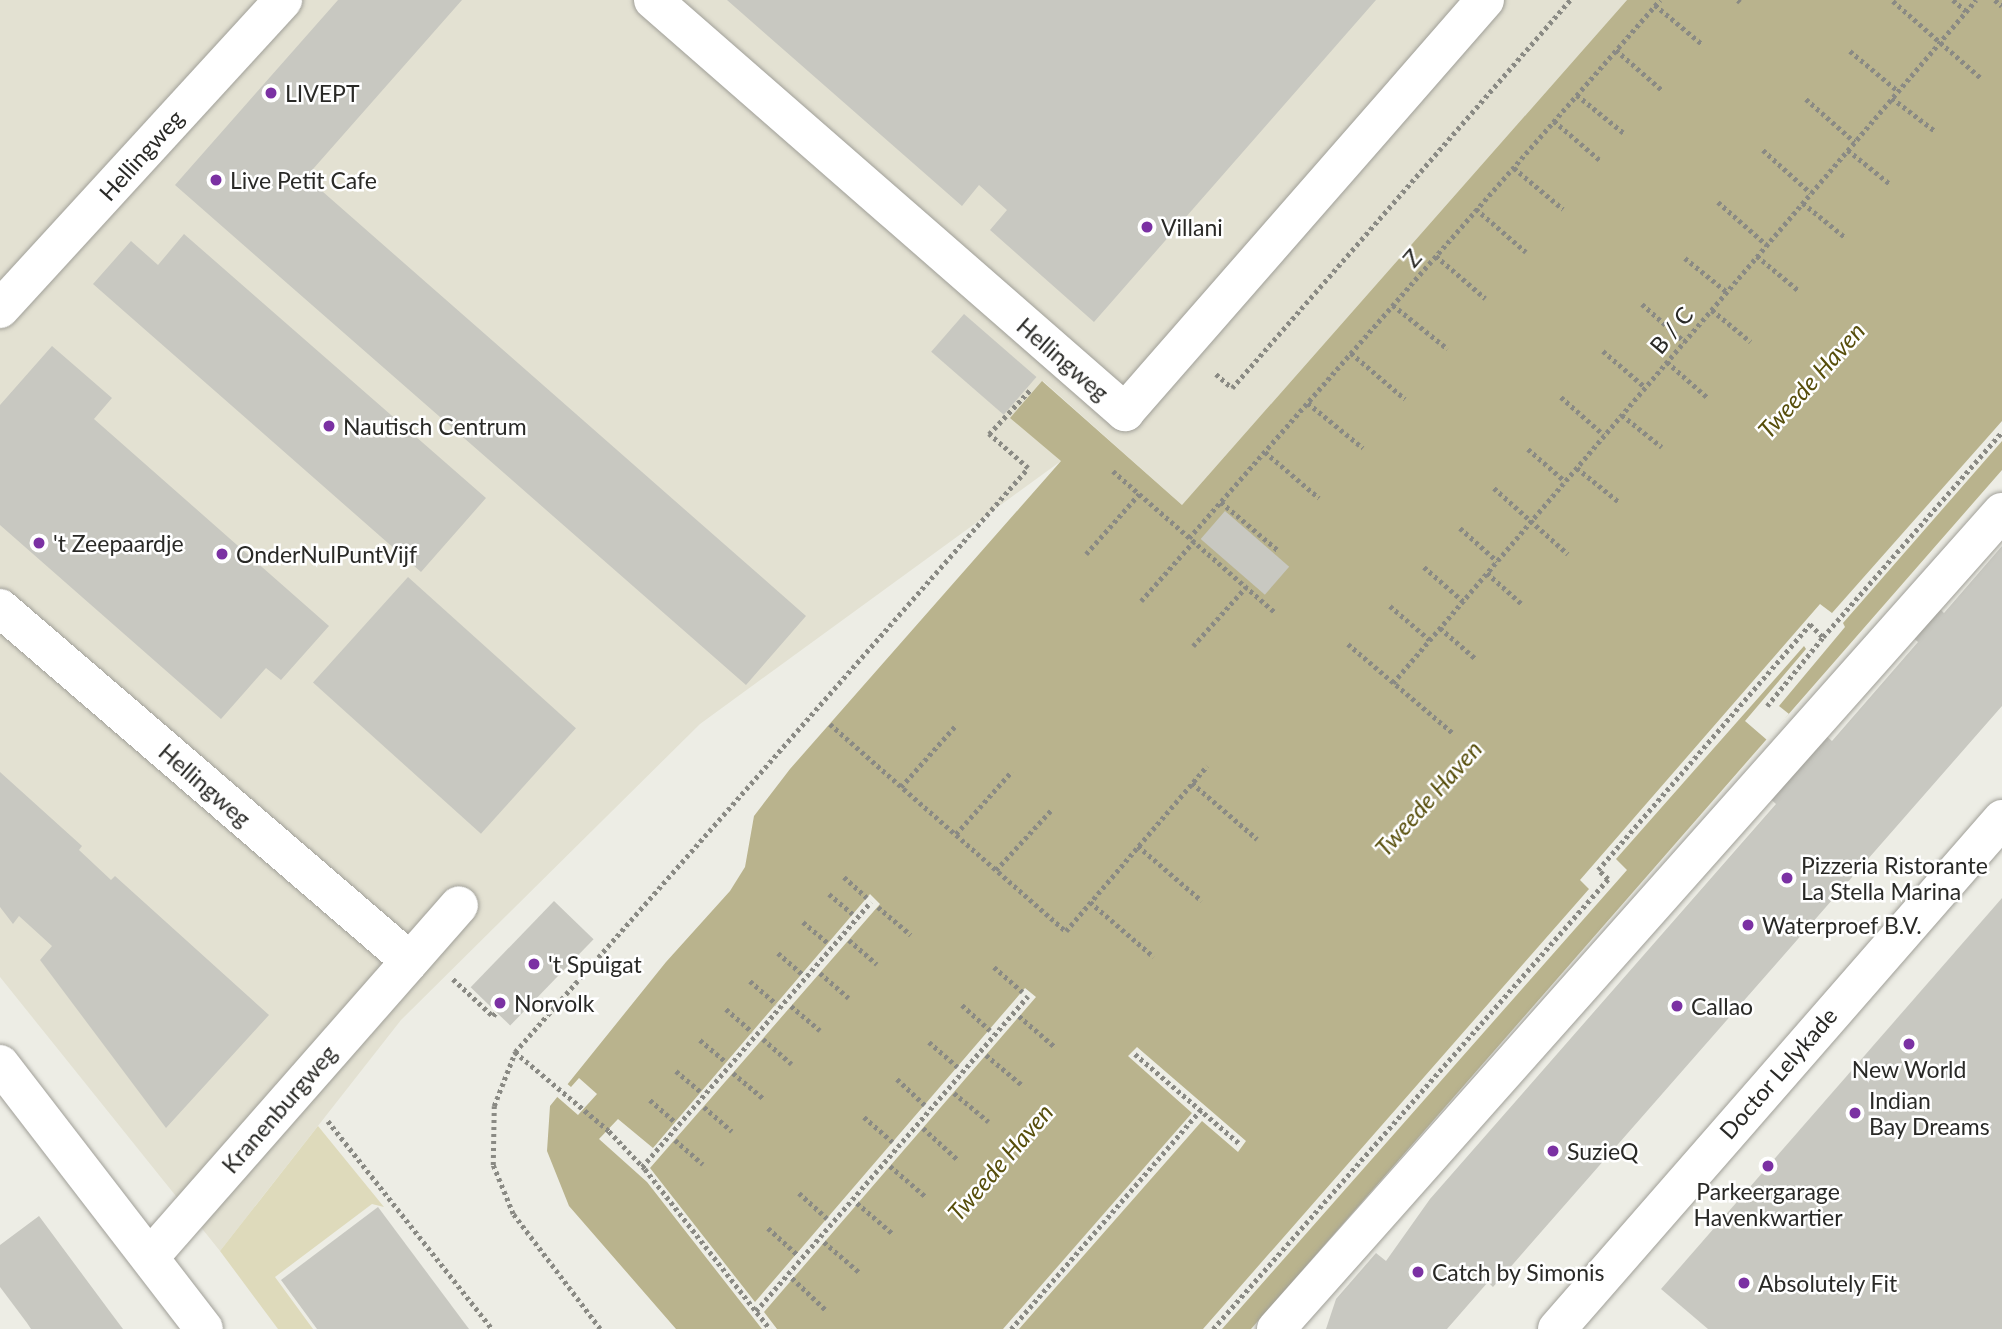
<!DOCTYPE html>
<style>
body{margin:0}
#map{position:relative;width:2002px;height:1329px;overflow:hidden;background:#edede5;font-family:Lato,sans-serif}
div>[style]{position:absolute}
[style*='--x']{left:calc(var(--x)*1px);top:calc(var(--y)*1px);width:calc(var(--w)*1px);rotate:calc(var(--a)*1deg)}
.built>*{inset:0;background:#e3e1d2}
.green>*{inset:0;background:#dedabb}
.water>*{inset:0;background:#b9b38d}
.pier>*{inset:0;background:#edede5}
.building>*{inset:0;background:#c8c8c1;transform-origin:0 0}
.path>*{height:4.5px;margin-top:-2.25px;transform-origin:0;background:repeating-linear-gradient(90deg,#8a8a84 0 3.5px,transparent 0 7px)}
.roads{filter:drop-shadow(0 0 2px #a09f98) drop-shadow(0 0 2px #a09f98)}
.minor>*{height:38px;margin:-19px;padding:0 19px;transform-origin:19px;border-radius:19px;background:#fff}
.dots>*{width:19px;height:19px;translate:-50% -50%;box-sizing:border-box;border:4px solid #fff;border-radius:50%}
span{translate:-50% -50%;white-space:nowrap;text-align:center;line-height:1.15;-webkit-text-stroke:5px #fff;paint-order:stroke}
.poi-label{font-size:23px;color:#292926}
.left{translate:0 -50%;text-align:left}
.street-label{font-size:23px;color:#292926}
.water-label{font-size:24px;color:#574e0b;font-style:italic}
</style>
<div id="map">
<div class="built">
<div style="clip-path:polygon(0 0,1627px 0,1182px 505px,1043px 381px,1061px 461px,700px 724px,401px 1020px,220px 1251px,0 977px)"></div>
</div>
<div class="green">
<div style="clip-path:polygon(318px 1126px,384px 1207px,372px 1204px,275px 1277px,313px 1329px,278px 1329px,220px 1251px)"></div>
</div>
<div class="water">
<div style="clip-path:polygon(1627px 0,2002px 0,2002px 470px,1251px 1329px,676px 1329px,569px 1206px,547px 1151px,550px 1106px,666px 962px,730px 891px,745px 867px,754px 816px,790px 769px,1061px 461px,1010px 418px,1042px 381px,1182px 505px)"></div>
</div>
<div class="pier">
<div style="clip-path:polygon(2002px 421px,2002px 441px,1843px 623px,1845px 627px,1779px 706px,1789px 714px,1767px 740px,1745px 721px,1806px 649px,1804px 646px,1616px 859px,1627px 870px,1222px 1329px,1203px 1329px,1589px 889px,1580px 880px,1820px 604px,1832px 613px)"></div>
<div style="clip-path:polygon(870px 894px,880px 904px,650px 1168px,755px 1302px,1025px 988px,1036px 997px,764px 1312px,777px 1329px,762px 1329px,647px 1182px,599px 1139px,618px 1119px,653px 1148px)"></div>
<div style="clip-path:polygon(1137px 1047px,1246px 1141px,1238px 1152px,1202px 1121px,1019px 1329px,1003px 1329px,1192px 1113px,1128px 1056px)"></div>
<div style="clip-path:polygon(579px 1078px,597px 1094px,578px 1115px,555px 1095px,565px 1082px,571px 1087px)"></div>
</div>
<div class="building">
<div style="clip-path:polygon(338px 0,462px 0,306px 177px,806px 616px,746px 685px,175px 185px)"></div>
<div style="clip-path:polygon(727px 0,1376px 0,1094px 322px,990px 230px,1007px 210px,979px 185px,962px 206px)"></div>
<div style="clip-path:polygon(184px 234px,486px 498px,421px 572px,93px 284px,131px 241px,158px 265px)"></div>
<div style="left:964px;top:314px;width:96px;height:50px;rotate:41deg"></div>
<div style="clip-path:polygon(52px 346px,112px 398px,94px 419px,329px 626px,281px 680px,266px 668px,221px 719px,0 525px,0 405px)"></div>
<div style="left:1225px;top:511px;width:85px;height:37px;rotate:41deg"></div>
<div style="clip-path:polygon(2002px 546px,2002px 706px,1493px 1287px,1488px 1282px,1447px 1329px,1326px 1329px,1336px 1299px,1376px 1253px,1386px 1261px,1430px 1199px,1776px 804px,1765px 794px,1821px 731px,1832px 741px,1918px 642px,1908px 633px,1934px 603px,1944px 613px)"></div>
<div style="left:408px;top:577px;width:226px;height:142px;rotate:42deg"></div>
<div style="clip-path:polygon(0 772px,82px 846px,79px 850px,111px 880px,115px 876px,269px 1015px,166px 1128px,40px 960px,52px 946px,19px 916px,13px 924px,0 907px)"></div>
<div style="clip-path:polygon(2002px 898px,2002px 1329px,1708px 1329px,1661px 1289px)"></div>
<div style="left:554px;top:901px;width:55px;height:120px;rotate:44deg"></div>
<div style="clip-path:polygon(378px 1207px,469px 1329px,317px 1329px,281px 1280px)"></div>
<div style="clip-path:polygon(39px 1216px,108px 1309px,123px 1329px,31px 1329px,27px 1323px,0 1287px,0 1245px)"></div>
</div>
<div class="path">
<div style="--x:1738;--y:0;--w:3;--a:45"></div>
<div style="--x:1953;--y:0;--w:17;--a:40"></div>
<div style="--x:1995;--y:0;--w:9;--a:41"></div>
<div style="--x:1893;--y:1;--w:118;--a:41.2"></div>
<div style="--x:1655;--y:5;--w:61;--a:39.7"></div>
<div style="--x:1616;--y:50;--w:62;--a:41.1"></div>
<div style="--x:1850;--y:51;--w:62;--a:39.8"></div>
<div style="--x:1577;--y:95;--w:60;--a:39"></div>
<div style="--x:1892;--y:98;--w:54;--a:37.5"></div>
<div style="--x:1806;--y:99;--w:65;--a:41.3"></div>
<div style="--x:1554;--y:121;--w:62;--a:40.4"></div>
<div style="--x:1763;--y:150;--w:64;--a:41.9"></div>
<div style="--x:1848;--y:150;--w:54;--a:39"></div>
<div style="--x:1514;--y:168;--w:64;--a:39.9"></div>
<div style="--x:1718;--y:202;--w:65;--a:41.3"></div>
<div style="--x:1803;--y:203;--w:55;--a:39.1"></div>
<div style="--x:1476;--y:209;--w:66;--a:40.7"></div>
<div style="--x:1436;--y:256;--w:65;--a:40.6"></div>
<div style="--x:1757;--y:256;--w:53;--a:39.7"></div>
<div style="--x:1685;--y:258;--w:54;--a:39"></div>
<div style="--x:1642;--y:304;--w:57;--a:41.5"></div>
<div style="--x:1393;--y:305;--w:70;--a:38.7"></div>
<div style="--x:1712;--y:310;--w:50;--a:39.4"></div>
<div style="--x:1603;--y:351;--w:55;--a:40.6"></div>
<div style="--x:1351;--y:353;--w:71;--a:40.4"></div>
<div style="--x:1667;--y:362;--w:53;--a:41.2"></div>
<div style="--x:1216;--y:374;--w:21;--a:41"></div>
<div style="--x:1232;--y:388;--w:515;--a:-48.94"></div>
<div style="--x:1561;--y:397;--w:57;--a:41.5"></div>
<div style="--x:1308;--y:403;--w:71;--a:39.3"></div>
<div style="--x:1622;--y:415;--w:51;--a:38.7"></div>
<div style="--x:1528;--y:449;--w:49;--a:40.9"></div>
<div style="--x:1265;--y:452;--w:71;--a:40.4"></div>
<div style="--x:1577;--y:468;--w:54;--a:39"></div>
<div style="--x:1113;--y:471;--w:216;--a:41.1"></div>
<div style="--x:1494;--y:488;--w:99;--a:41.7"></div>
<div style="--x:1221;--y:502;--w:76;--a:40.2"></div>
<div style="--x:1460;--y:528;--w:50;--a:41.7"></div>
<div style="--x:1189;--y:538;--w:715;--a:-48.8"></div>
<div style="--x:1086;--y:554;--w:80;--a:-48.5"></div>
<div style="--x:1424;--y:567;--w:52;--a:41.1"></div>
<div style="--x:1487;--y:573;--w:47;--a:41.5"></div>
<div style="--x:1141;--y:601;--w:80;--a:-48.5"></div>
<div style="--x:1390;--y:606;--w:52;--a:40.4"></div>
<div style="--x:1440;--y:628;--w:48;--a:40.7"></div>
<div style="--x:1348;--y:644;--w:139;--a:40.3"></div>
<div style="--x:1193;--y:646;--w:79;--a:-48.1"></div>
<div style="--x:1393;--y:683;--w:898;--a:-49.52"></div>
<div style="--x:1767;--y:706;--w:89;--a:-50.9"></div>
<div style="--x:830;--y:724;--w:314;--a:41.3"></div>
<div style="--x:1066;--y:931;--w:217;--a:-49.5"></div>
<div style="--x:1192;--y:783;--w:86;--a:40.7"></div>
<div style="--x:901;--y:787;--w:83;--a:-48.4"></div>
<div style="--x:956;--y:834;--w:84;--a:-48.4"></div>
<div style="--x:1138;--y:846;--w:84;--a:40.7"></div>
<div style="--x:996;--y:870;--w:83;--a:-47.4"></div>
<div style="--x:844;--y:877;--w:31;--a:42"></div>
<div style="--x:829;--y:894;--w:31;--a:40"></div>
<div style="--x:1090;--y:902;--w:84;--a:40.7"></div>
<div style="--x:878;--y:907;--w:43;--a:40.3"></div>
<div style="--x:803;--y:922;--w:33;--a:40"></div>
<div style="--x:849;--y:940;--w:37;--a:41"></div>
<div style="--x:778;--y:953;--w:32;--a:41"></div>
<div style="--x:994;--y:967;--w:38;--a:41"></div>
<div style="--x:820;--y:973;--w:38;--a:41"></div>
<div style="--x:453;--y:979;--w:54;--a:42.8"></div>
<div style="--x:493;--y:1016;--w:6;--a:-51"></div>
<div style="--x:750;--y:981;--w:35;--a:41"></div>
<div style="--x:962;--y:1005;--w:38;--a:42"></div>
<div style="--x:791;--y:1006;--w:38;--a:40"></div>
<div style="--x:726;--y:1009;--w:35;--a:41"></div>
<div style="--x:1019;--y:1016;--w:48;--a:40.7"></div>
<div style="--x:763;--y:1039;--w:38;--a:41"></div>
<div style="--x:700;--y:1040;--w:34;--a:40"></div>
<div style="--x:929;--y:1042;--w:38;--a:41"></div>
<div style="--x:515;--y:1052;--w:123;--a:40"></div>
<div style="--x:609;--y:1131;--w:52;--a:46.5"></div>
<div style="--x:645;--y:1169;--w:203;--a:52"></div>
<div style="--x:1135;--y:1054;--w:138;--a:40.6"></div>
<div style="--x:986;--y:1055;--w:47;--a:39.8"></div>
<div style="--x:676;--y:1071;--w:33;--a:40"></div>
<div style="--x:733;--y:1073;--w:39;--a:40"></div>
<div style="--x:897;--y:1079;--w:38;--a:43"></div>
<div style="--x:954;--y:1093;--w:45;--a:39.6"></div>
<div style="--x:650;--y:1100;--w:33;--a:41"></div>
<div style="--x:704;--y:1107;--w:37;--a:41"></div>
<div style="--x:864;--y:1117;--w:38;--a:41"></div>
<div style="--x:328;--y:1121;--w:265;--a:51.7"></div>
<div style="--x:923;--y:1128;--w:46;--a:42.4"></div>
<div style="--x:675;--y:1140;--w:37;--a:41"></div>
<div style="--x:890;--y:1166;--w:46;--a:40.6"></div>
<div style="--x:642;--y:1167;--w:350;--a:-49.2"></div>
<div style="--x:799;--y:1193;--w:38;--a:42"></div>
<div style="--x:857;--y:1203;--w:46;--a:40.6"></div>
<div style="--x:768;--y:1228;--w:39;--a:42"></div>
<div style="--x:824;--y:1242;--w:46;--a:40.6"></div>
<div style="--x:792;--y:1278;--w:48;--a:43.3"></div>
<div style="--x:756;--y:1311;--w:416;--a:-49.2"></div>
<div style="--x:600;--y:1329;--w:144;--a:-127.1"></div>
<div style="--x:513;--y:1214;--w:53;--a:-112.2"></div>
<div style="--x:493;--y:1165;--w:59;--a:-89"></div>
<div style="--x:494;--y:1106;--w:58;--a:-68.7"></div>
<div style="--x:515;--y:1052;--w:777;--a:-48.7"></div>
<div style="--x:1028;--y:468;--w:52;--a:-138.9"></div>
<div style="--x:989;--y:434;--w:62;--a:-47"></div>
<div style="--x:1011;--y:1329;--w:290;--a:-49.1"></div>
<div style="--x:1213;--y:1329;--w:599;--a:-48.72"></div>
<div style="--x:1608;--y:879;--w:13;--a:-138"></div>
<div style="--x:1598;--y:870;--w:325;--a:-49.2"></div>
<div style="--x:1810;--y:624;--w:18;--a:45"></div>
<div style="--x:1823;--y:637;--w:272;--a:-48.9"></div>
</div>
<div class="roads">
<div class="minor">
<div style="--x:653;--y:0;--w:627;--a:41.12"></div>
<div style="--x:1125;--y:412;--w:547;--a:-48.85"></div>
<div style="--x:0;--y:309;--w:419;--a:-47.5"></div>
<div style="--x:0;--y:608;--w:541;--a:40.73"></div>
<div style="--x:0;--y:1064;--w:334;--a:52.4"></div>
<div style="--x:150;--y:1257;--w:468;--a:-48.7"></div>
<div style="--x:1276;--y:1329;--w:1093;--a:-48.38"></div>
<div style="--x:1557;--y:1329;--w:677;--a:-48.89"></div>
</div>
</div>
<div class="dots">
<div style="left:271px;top:93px;background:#7b31a3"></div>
<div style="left:216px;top:180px;background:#7b31a3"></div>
<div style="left:1147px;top:227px;background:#7b31a3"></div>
<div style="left:329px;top:426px;background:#7b31a3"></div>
<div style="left:39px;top:543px;background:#7b31a3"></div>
<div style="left:222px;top:554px;background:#7b31a3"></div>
<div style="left:1787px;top:878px;background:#7b31a3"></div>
<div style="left:1748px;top:925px;background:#7b31a3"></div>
<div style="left:534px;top:964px;background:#7b31a3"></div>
<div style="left:500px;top:1003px;background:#7b31a3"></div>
<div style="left:1677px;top:1006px;background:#7b31a3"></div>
<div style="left:1909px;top:1044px;background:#7b31a3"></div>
<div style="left:1855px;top:1113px;background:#7b31a3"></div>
<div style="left:1553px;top:1151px;background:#7b31a3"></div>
<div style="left:1768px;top:1166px;background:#7b31a3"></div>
<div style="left:1418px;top:1272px;background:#7b31a3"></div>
<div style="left:1744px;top:1283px;background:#7b31a3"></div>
</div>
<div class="poi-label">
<span class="left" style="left:285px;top:93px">LIVEPT</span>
<span class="left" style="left:230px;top:180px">Live Petit Cafe</span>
<span class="left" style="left:1161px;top:227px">Villani</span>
<span class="left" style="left:343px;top:426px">Nautisch Centrum</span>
<span class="left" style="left:53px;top:543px">'t Zeepaardje</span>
<span class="left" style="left:236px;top:554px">OnderNulPuntVijf</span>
<span class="left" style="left:1801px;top:878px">Pizzeria Ristorante<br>La Stella Marina</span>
<span class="left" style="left:1762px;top:925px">Waterproef B.V.</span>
<span class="left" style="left:548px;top:964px">'t Spuigat</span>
<span class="left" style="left:514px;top:1003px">Norvolk</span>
<span class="left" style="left:1691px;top:1006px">Callao</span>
<span style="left:1909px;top:1069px">New World</span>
<span class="left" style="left:1869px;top:1113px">Indian<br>Bay Dreams</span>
<span class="left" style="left:1567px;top:1151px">SuzieQ</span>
<span style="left:1768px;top:1204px">Parkeergarage<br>Havenkwartier</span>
<span class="left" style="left:1432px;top:1272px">Catch by Simonis</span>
<span class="left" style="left:1758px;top:1283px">Absolutely Fit</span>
</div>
<div class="street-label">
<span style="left:141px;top:155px;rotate:-48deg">Hellingweg</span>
<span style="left:1412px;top:258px;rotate:-49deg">Z</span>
<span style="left:1671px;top:330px;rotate:-50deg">B / C</span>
<span style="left:1063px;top:359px;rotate:41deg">Hellingweg</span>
<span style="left:205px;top:785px;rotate:41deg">Hellingweg</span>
<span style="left:1778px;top:1073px;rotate:-49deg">Doctor Lelykade</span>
<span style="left:279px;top:1109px;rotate:-49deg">Kranenburgweg</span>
</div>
<div class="water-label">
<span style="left:1811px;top:380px;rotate:-48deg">Tweede Haven</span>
<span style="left:1428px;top:798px;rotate:-48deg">Tweede Haven</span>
<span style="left:1000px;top:1162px;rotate:-49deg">Tweede Haven</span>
</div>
</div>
